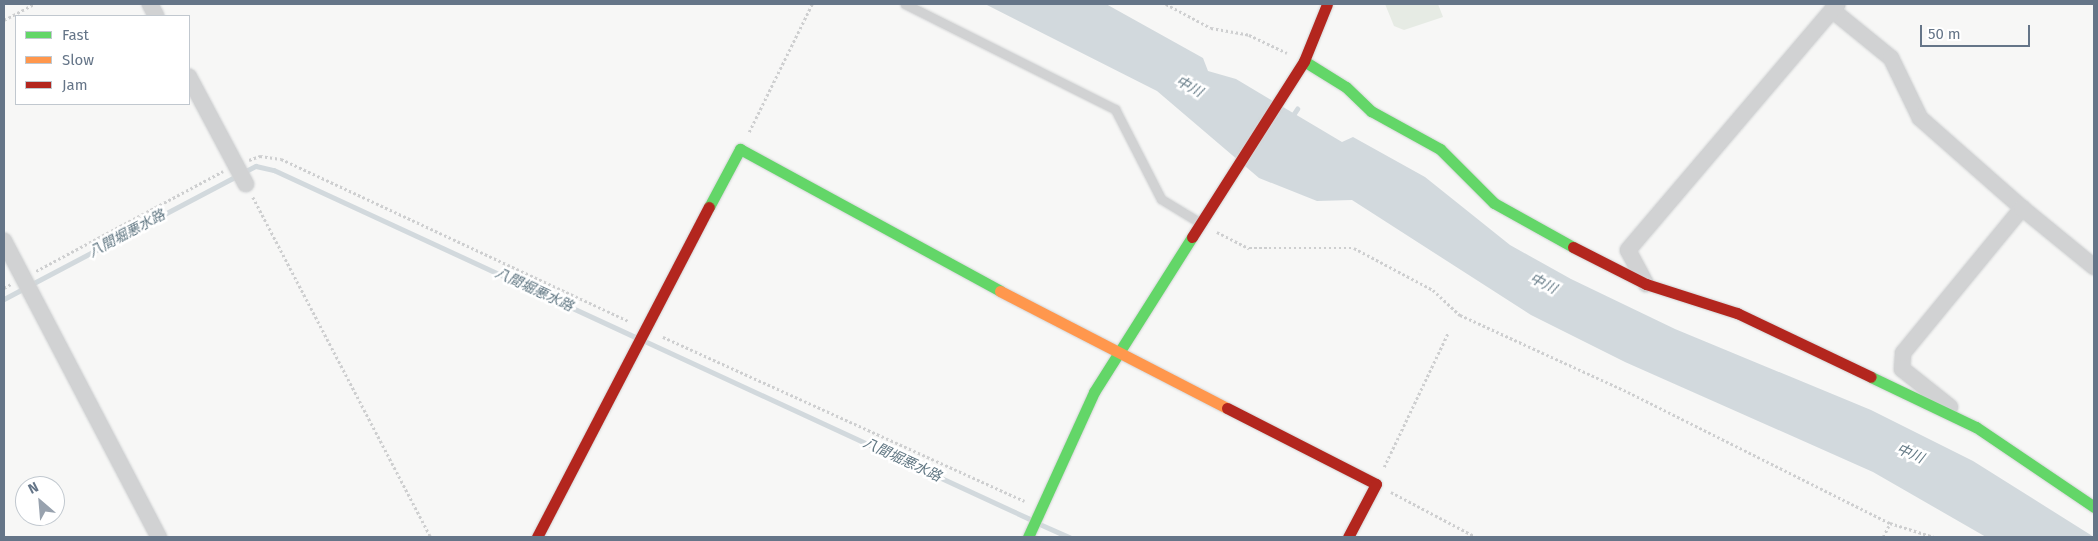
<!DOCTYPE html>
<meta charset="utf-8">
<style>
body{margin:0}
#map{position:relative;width:2098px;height:541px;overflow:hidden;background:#f7f7f6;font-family:"Fira Sans","Noto Sans JP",sans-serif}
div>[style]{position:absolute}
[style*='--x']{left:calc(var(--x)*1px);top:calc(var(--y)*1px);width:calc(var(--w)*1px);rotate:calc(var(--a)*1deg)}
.green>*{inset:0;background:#e6ebe4}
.water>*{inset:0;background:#d2d9dd}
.stream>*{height:4.5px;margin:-2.25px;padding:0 2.25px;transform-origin:2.25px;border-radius:2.25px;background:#d2d9dd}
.path>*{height:2.5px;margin-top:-1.25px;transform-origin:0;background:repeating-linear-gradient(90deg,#cecfd0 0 2.5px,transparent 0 5px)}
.roads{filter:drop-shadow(0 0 1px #d3d5d6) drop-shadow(0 0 1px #d3d5d6)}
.lane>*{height:9px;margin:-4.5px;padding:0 4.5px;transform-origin:4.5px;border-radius:4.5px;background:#d1d2d3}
.street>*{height:16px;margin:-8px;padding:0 8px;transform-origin:8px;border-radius:8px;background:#d1d2d3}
.fast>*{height:11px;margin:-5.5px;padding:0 5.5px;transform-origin:5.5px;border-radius:5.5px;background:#63d668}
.slow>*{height:11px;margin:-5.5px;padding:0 5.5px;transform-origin:5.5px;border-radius:5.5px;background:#ff974d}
.jam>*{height:11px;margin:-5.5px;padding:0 5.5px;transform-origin:5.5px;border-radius:5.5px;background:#b3261e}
span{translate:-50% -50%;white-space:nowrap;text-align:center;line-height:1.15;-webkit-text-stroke:5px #fff;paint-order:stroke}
.water-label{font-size:14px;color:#617783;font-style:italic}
.frame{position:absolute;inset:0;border:5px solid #657588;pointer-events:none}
.legend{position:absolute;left:15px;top:15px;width:175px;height:90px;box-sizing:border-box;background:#fff;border:1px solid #c1c8cf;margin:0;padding:6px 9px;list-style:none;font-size:15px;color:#657588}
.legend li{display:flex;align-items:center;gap:10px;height:25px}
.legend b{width:25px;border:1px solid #c1c8cf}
.north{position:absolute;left:15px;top:476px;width:50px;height:50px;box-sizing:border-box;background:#fff;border:1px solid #c1c8cf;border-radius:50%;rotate:333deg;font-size:14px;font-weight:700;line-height:20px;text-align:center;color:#657588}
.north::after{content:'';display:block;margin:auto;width:18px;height:22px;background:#98a2ae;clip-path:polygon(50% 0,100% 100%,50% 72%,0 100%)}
.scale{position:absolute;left:1920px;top:25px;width:110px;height:22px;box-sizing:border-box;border:2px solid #657588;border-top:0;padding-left:6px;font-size:15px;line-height:18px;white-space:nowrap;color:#657588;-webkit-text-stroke:4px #fff;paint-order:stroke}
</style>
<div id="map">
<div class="green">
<div style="clip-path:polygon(1385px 4px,1438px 4px,1443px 17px,1404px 30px,1394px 26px)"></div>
</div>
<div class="water">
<div style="clip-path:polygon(985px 4px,1106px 4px,1203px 58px,1208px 71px,1236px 79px,1342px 142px,1353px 137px,1425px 177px,1510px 245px,1571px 279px,1675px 329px,1871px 410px,1973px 461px,2094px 537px,1986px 537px,1873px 472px,1625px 362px,1531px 315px,1352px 200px,1317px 201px,1259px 178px,1157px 91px)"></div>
</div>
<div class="stream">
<div style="--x:1291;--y:118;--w:11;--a:-56"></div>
<div style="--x:244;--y:172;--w:13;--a:-27"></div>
<div style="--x:256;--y:166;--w:18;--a:13"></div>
<div style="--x:274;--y:170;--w:398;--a:24.8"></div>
<div style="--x:32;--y:284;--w:232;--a:-27.8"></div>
<div style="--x:4;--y:299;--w:24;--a:-28"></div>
<div style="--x:647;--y:342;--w:420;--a:24.8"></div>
<div style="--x:1042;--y:525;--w:30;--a:24"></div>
</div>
<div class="path">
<div style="--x:1166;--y:4;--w:51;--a:28.1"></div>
<div style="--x:1211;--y:28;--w:39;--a:10"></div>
<div style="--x:1249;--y:35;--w:42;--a:25.3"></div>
<div style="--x:4;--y:20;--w:34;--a:-28"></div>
<div style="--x:749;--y:132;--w:143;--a:-63.8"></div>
<div style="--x:249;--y:160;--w:12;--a:-20"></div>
<div style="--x:260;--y:156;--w:21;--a:8"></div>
<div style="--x:281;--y:159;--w:384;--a:25"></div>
<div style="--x:253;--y:197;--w:384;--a:62.4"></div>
<div style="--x:1217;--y:232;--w:36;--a:27"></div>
<div style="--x:1249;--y:248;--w:105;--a:0"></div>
<div style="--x:1354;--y:248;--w:89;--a:28"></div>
<div style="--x:1433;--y:290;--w:37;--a:43"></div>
<div style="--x:1460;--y:315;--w:185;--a:24.6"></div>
<div style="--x:1628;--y:392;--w:293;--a:26.6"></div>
<div style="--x:1890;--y:523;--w:46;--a:17.7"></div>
<div style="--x:36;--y:271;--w:212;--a:-28.1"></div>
<div style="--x:4;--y:288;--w:8;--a:-30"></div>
<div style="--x:663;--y:337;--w:397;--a:24.4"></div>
<div style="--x:1384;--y:467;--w:148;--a:-64.5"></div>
<div style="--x:1391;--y:492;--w:96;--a:27.9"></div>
<div style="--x:1883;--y:537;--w:16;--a:-63"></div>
</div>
<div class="roads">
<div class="lane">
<div style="--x:905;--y:4;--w:235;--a:26.6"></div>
<div style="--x:1115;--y:109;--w:101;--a:62.9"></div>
<div style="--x:1161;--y:199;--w:44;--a:31.2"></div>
</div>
<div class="street">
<div style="--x:150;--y:4;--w:13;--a:63"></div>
<div style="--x:1832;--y:10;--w:76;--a:39.1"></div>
<div style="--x:1891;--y:58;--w:67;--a:64.2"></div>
<div style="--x:1920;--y:118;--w:136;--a:41.4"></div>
<div style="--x:189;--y:77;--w:121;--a:62"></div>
<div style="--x:4;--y:241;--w:334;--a:62.4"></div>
<div style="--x:1646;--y:284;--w:38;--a:-118"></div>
<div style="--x:1628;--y:250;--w:323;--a:-49.6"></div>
<div style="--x:1950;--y:407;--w:61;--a:-141.6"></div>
<div style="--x:1902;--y:369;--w:16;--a:-86"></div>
<div style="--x:1903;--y:353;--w:188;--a:-50.6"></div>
<div style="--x:2022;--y:208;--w:93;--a:39.3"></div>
</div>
<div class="fast">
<div style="--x:1304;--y:61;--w:49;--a:31.8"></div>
<div style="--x:1346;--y:87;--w:35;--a:44"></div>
<div style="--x:1371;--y:111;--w:79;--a:28.8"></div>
<div style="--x:1440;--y:149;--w:76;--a:45"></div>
<div style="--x:1494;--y:203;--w:90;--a:29.1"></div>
<div style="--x:709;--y:207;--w:66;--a:-61.9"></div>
<div style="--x:740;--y:149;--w:296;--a:28.6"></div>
<div style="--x:1871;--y:377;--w:116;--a:25.5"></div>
<div style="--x:1976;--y:427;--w:143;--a:34.1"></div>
<div style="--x:1028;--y:537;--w:159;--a:-65.5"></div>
<div style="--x:1094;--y:392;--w:183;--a:-57.7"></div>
</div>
<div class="slow">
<div style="--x:1000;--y:291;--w:255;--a:27.3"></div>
</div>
<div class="jam">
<div style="--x:1192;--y:237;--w:209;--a:-57.5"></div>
<div style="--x:1304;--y:61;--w:61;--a:-68"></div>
<div style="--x:1573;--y:247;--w:82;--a:26.9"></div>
<div style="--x:1646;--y:284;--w:96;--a:17.7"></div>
<div style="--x:1737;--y:313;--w:148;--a:25.5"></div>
<div style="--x:1227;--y:408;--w:167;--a:27"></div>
<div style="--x:1376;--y:484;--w:60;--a:117.8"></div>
<div style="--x:537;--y:537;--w:372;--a:-62.5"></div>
</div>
</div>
<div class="water-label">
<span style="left:1189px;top:87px;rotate:29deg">中川</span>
<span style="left:127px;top:234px;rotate:-28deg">八間堀悪水路</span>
<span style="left:1543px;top:284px;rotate:27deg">中川</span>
<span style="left:534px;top:290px;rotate:25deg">八間堀悪水路</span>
<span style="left:1910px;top:454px;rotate:24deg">中川</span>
<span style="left:902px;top:460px;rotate:25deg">八間堀悪水路</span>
</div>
<div class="frame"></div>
<ul class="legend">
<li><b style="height:6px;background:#63d668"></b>Fast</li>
<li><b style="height:6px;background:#ff974d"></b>Slow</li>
<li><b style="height:6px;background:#b3261e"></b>Jam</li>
</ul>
<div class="north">N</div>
<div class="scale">50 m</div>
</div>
